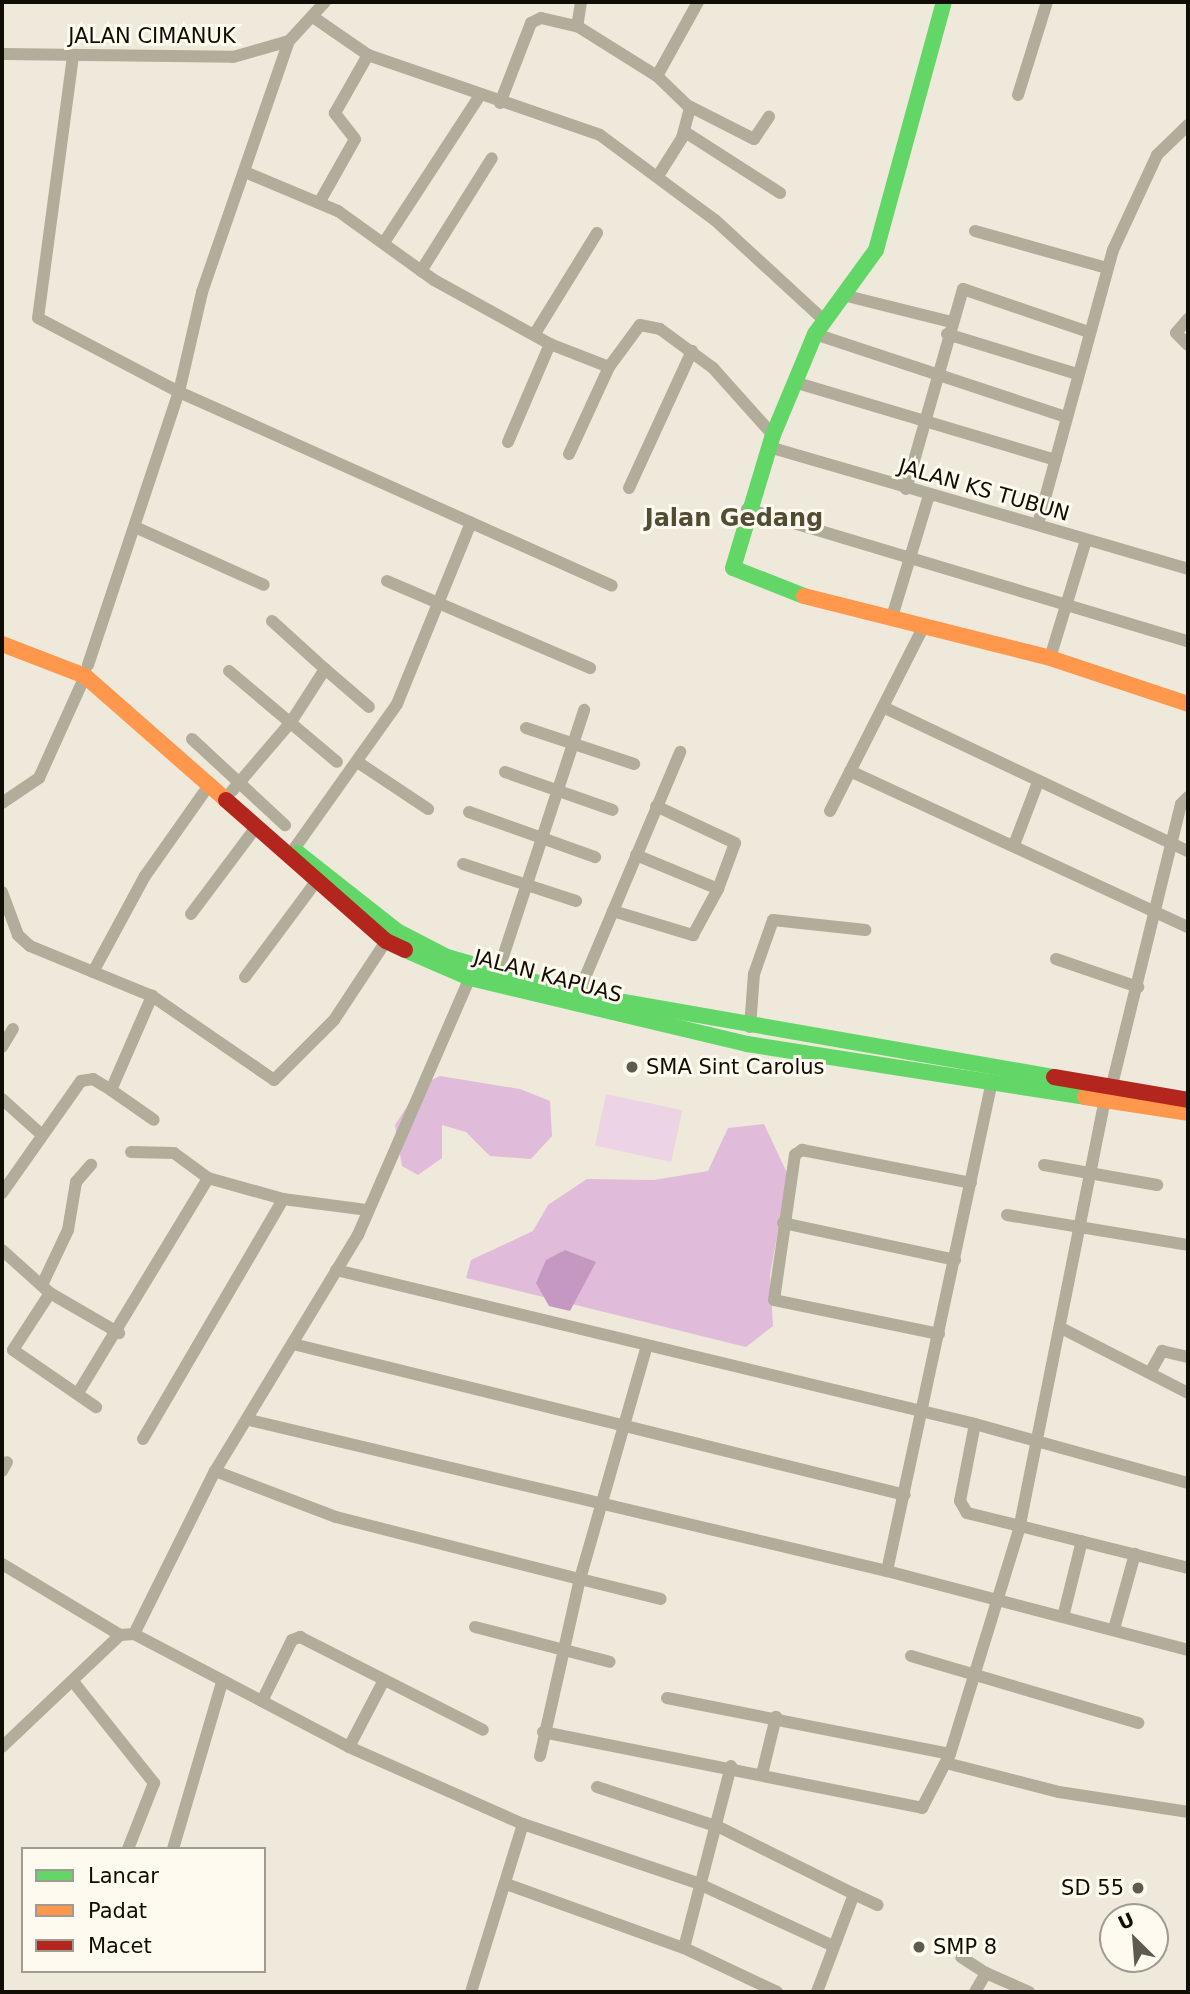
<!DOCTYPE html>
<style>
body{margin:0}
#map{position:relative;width:1190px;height:1994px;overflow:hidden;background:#eee9da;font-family:"DejaVu Sans",sans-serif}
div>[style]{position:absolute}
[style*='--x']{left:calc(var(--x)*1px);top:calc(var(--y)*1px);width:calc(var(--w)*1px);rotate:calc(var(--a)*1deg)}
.green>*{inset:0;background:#ecd4e4;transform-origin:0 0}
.forest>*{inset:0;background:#e0bbda}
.water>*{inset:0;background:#c598c2}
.street>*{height:12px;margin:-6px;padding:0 6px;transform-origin:6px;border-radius:6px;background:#b2ad9a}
.fast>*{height:16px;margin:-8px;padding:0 8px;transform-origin:8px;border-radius:8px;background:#63d668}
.slow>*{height:16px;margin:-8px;padding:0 8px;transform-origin:8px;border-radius:8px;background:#ff974d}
.jam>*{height:16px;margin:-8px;padding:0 8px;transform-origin:8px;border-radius:8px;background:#b3261e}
.dots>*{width:19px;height:19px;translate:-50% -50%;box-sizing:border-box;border:4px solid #fefaef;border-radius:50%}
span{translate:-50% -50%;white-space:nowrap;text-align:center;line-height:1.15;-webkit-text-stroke:6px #fefaef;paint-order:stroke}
.street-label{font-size:21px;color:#100d05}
.poi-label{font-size:21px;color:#100d05}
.left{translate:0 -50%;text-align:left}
.right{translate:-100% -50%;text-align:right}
.quarter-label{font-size:24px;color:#534c35;font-weight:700}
.frame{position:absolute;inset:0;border:4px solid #100d05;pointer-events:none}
.legend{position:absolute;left:21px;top:1847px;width:245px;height:126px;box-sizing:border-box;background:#fefaef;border:2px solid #9f9b91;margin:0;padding:9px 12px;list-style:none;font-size:21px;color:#100d05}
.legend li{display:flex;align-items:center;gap:14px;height:35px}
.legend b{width:35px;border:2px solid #9f9b91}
.north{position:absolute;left:1099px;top:1903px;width:70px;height:70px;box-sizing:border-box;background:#fefaef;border:2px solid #9f9b91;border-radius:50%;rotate:335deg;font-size:19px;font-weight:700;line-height:28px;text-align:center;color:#100d05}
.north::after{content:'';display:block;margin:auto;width:24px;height:32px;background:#5e5a50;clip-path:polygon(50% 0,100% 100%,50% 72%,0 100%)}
</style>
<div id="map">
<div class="green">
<div style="left:606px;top:1094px;width:78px;height:53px;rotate:12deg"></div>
</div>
<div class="forest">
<div style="clip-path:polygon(440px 1076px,520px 1089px,550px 1101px,552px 1136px,531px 1159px,490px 1156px,466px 1132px,442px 1125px,442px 1158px,418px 1175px,402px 1166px,395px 1125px,421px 1085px)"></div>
<div style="clip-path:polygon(764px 1124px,788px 1175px,770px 1275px,773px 1326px,746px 1347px,466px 1278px,471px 1260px,533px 1231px,548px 1205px,587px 1179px,654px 1180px,708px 1171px,728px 1128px)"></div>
</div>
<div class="water">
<div style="clip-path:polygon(565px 1250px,596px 1262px,570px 1311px,549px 1306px,536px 1283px,546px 1260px)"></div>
</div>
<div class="street">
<div style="--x:581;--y:2;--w:24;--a:99"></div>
<div style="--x:577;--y:26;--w:94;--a:32"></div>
<div style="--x:657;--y:76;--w:46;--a:44.1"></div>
<div style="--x:690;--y:108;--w:31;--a:105"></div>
<div style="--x:682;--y:138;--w:45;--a:122.3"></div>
<div style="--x:313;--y:17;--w:67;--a:34.6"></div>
<div style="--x:368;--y:55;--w:245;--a:19"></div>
<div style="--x:600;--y:135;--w:143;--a:36.5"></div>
<div style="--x:715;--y:220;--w:149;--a:42.6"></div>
<div style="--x:2;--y:54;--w:231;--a:0.7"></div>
<div style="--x:233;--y:57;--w:58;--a:-15.9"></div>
<div style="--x:289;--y:41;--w:53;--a:-47.3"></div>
<div style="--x:73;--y:56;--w:264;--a:97.6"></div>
<div style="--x:38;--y:318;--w:159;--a:27.7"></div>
<div style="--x:179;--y:392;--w:474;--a:24.1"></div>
<div style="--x:657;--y:76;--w:85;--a:-61"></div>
<div style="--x:1018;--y:95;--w:97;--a:-72.7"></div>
<div style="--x:500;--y:103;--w:86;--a:-68.8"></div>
<div style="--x:531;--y:23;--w:11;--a:-27"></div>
<div style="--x:541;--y:18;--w:37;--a:13"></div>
<div style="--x:689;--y:106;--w:73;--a:26.9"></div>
<div style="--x:754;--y:139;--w:27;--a:-56"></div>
<div style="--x:685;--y:132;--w:113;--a:32.7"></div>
<div style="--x:245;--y:172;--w:101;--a:22.8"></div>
<div style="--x:338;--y:211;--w:118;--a:35.7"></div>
<div style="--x:434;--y:280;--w:132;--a:28.9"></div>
<div style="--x:550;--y:344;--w:63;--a:21.3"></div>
<div style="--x:319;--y:203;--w:73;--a:-60.6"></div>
<div style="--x:355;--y:139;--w:33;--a:-128"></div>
<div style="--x:335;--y:113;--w:67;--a:-60.4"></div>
<div style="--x:975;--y:231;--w:137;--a:15.7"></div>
<div style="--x:385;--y:241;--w:174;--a:-56.9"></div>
<div style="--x:421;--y:271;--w:133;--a:-57.9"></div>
<div style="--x:843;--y:295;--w:111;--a:14"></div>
<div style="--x:1188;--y:319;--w:18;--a:131"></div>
<div style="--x:1176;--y:333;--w:17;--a:45"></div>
<div style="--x:815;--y:334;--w:264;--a:18.3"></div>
<div style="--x:947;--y:334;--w:136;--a:17.1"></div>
<div style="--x:534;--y:335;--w:120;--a:-58.3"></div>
<div style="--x:794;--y:382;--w:273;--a:16.6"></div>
<div style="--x:508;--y:442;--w:107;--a:-66.8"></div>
<div style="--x:769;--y:447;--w:436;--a:16.2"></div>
<div style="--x:569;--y:454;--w:96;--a:-65.3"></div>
<div style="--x:609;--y:367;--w:52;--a:-53.6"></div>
<div style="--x:640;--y:325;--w:20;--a:11"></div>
<div style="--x:660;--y:329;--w:66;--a:36.3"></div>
<div style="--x:713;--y:368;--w:90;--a:48.2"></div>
<div style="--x:629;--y:488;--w:151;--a:-65.3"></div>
<div style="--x:906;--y:489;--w:208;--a:-74.1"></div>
<div style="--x:963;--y:289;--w:130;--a:18.9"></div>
<div style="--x:747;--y:509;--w:460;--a:16.7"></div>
<div style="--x:1038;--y:524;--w:284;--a:-74.7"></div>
<div style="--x:1113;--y:250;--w:105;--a:-65.1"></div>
<div style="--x:1157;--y:155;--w:43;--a:-44.1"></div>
<div style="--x:135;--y:527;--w:141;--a:24.2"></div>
<div style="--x:387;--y:581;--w:221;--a:23.2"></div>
<div style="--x:892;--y:617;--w:127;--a:-73.1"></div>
<div style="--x:272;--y:621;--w:72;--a:42.2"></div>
<div style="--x:1050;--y:658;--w:123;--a:-73"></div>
<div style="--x:88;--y:665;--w:288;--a:-71.6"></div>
<div style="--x:179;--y:392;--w:103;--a:-77"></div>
<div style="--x:202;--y:292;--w:266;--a:-70.9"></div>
<div style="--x:229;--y:671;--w:141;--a:40.1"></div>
<div style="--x:883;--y:707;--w:337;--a:25.3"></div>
<div style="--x:526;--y:728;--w:114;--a:18.4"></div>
<div style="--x:192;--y:739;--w:127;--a:42.8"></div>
<div style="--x:359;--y:763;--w:83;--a:33.7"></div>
<div style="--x:850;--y:771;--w:372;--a:24.8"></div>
<div style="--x:505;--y:772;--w:114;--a:19.4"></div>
<div style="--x:232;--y:791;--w:91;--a:-49.5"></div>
<div style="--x:291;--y:722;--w:63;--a:-57.3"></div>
<div style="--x:325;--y:669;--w:58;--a:40.8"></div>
<div style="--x:2;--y:803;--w:45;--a:-34"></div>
<div style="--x:39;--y:778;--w:112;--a:-65.7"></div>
<div style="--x:830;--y:811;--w:208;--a:-63.1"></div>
<div style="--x:469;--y:812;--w:134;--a:19.7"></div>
<div style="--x:1014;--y:845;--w:67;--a:-69.1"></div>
<div style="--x:294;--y:849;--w:178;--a:-54.6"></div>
<div style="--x:397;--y:704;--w:196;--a:-67.8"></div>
<div style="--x:636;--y:855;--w:89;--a:22.5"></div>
<div style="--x:463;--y:864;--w:119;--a:18.1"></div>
<div style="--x:2;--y:892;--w:46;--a:69.6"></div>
<div style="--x:18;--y:935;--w:16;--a:43"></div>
<div style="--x:30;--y:946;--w:132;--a:22.3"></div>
<div style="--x:152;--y:996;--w:148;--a:34.5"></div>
<div style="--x:274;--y:1080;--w:85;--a:-45"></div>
<div style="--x:334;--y:1020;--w:95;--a:-56.6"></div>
<div style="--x:613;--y:911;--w:84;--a:16.7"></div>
<div style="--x:693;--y:935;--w:52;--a:-61.5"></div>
<div style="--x:718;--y:889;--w:49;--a:-69.7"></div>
<div style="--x:735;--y:843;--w:87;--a:-154.9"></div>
<div style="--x:191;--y:914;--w:109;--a:-53.2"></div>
<div style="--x:1056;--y:959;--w:87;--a:18.9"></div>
<div style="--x:93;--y:972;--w:109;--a:-61.6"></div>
<div style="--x:145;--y:876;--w:113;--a:-54.8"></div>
<div style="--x:498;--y:972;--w:276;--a:-71.8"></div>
<div style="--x:245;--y:977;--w:117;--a:-53.3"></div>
<div style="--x:578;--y:994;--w:263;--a:-67.1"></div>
<div style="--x:750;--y:1027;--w:53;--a:-85.7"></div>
<div style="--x:754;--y:974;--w:57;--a:-70.6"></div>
<div style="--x:773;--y:920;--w:93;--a:6.2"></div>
<div style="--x:2;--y:1047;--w:21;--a:-59"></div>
<div style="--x:1111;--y:1089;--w:293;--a:-76.2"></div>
<div style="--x:1181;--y:804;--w:10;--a:-45"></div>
<div style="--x:111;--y:1090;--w:52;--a:34.9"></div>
<div style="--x:2;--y:1099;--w:54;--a:42"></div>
<div style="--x:1104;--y:1104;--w:430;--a:101.3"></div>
<div style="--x:1020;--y:1526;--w:173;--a:14"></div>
<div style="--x:131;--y:1152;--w:43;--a:1.3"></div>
<div style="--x:174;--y:1153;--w:42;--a:36.3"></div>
<div style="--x:1044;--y:1165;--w:115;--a:10"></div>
<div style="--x:2;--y:1193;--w:137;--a:-54.8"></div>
<div style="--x:81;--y:1081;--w:12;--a:-9"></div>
<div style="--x:93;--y:1079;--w:21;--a:31"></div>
<div style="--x:111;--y:1090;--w:103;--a:-66.4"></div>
<div style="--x:1007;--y:1215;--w:183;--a:9.4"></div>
<div style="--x:783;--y:1223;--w:176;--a:12.1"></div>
<div style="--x:2;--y:1250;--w:64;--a:41.9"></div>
<div style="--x:50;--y:1293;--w:80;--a:30.1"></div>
<div style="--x:336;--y:1270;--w:657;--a:13.55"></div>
<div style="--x:975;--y:1424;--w:221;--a:15.5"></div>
<div style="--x:42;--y:1285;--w:61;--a:-64.7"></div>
<div style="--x:68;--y:1230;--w:49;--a:-80.5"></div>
<div style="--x:76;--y:1182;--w:23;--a:-49"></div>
<div style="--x:50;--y:1293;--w:68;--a:123"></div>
<div style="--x:13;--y:1350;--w:101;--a:34.5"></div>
<div style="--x:1063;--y:1329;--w:140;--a:27.1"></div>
<div style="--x:939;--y:1334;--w:168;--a:-168.4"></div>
<div style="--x:774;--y:1300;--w:147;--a:-81.8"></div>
<div style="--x:795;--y:1155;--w:9;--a:-36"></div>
<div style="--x:802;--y:1150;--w:172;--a:11"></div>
<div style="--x:293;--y:1344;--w:630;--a:13.86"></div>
<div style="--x:1151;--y:1371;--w:23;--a:-61"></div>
<div style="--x:1162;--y:1351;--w:27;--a:13"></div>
<div style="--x:78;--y:1393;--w:251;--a:-58.8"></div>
<div style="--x:208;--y:1178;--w:78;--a:15.6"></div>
<div style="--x:283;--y:1199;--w:86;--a:7.4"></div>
<div style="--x:249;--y:1420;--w:656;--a:13.32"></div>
<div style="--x:887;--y:1571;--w:311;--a:14.7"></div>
<div style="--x:143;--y:1439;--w:278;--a:-59.7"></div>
<div style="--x:2;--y:1471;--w:10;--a:-61"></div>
<div style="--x:215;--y:1471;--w:129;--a:20.8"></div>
<div style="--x:336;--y:1517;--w:252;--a:14.3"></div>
<div style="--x:580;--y:1579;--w:242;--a:-74"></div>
<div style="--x:2;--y:1564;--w:138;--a:31"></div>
<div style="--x:120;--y:1635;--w:14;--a:-4"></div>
<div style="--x:134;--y:1634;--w:243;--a:27.7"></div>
<div style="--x:349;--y:1747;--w:190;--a:23.9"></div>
<div style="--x:523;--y:1824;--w:176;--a:107.2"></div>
<div style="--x:887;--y:1571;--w:499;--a:-77.9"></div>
<div style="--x:1063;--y:1617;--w:78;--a:-76"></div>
<div style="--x:475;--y:1627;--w:139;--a:14.5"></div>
<div style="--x:1114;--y:1629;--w:78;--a:-74.4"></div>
<div style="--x:134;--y:1634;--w:182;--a:-63.6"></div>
<div style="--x:215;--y:1471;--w:276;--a:-58.8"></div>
<div style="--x:358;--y:1235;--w:280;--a:-66.5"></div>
<div style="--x:911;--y:1656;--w:237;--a:16.4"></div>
<div style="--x:75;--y:1684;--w:127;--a:51.4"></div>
<div style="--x:154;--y:1783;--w:71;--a:111.5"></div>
<div style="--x:667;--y:1698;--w:288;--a:11.2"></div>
<div style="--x:262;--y:1701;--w:68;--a:-63.8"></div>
<div style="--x:292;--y:1640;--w:9;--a:-21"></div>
<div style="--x:300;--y:1637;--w:205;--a:26.9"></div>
<div style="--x:543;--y:1732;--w:387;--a:11.3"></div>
<div style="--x:922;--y:1808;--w:61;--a:-62.6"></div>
<div style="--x:950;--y:1754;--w:239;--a:-72.9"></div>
<div style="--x:1020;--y:1526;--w:55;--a:-166.2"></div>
<div style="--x:967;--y:1513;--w:14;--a:-120"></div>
<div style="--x:960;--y:1501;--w:78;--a:-79"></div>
<div style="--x:2;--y:1747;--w:163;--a:-43.5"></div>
<div style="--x:349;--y:1747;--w:73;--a:-62.4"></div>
<div style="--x:540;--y:1756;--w:181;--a:-77.3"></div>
<div style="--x:580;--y:1579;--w:83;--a:13.9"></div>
<div style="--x:946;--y:1763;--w:117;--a:14.4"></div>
<div style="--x:1059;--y:1792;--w:131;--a:8.8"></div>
<div style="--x:762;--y:1774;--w:59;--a:-76.2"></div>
<div style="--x:597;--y:1787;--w:128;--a:18.2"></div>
<div style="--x:719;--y:1827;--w:151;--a:26.4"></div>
<div style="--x:854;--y:1894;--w:105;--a:110.7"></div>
<div style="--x:523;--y:1824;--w:184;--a:18.7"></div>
<div style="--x:697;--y:1883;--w:148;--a:24.8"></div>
<div style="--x:173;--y:1849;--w:173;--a:-73.6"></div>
<div style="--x:506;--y:1884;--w:189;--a:19.8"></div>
<div style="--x:684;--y:1948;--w:103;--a:25.3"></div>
<div style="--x:854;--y:1894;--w:26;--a:25"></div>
<div style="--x:684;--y:1948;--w:188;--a:-75.5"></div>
<div style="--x:961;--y:1957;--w:30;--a:33"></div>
<div style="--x:986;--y:1973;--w:22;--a:120"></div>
<div style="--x:986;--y:1973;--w:47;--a:23.8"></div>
</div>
<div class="fast">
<div style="--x:804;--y:596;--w:76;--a:-158.5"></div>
<div style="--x:733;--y:568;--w:139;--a:-73.3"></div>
<div style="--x:773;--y:435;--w:109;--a:-67.4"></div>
<div style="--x:815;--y:334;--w:104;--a:-54"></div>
<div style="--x:876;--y:250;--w:257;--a:-74.7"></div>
<div style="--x:298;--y:853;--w:126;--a:38.2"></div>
<div style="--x:397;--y:931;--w:56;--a:27.5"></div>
<div style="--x:447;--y:957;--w:136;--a:15.8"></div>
<div style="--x:578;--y:994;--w:483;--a:9.9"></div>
<div style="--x:405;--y:950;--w:71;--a:23.3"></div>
<div style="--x:470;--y:978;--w:285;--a:13.4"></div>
<div style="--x:747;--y:1044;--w:342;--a:8.9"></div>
</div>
<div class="slow">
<div style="--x:804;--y:596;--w:254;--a:14.1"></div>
<div style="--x:1050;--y:658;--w:145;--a:18.4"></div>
<div style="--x:2;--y:644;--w:89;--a:21.1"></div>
<div style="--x:85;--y:676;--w:188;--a:41.3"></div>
<div style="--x:1085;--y:1097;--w:104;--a:8.8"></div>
</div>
<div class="jam">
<div style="--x:226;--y:800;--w:213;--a:41.4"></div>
<div style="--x:386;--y:941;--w:21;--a:25"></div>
<div style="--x:1054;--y:1077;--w:136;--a:9.7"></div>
</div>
<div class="dots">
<div style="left:632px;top:1067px;background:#5e5a50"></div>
<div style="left:1138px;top:1888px;background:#5e5a50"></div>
<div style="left:919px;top:1947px;background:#5e5a50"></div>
</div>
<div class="street-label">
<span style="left:152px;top:36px">JALAN CIMANUK</span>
<span style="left:984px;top:490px;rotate:16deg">JALAN KS TUBUN</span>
<span style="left:548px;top:976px;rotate:15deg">JALAN KAPUAS</span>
</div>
<div class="poi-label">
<span class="left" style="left:646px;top:1067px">SMA Sint Carolus</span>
<span class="right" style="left:1124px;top:1888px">SD 55</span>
<span class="left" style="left:933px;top:1947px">SMP 8</span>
</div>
<div class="quarter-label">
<span style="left:734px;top:519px">Jalan Gedang</span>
</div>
<div class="frame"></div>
<ul class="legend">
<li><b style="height:9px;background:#63d668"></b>Lancar</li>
<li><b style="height:9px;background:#ff974d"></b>Padat</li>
<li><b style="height:9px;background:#b3261e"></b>Macet</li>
</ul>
<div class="north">U</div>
</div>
